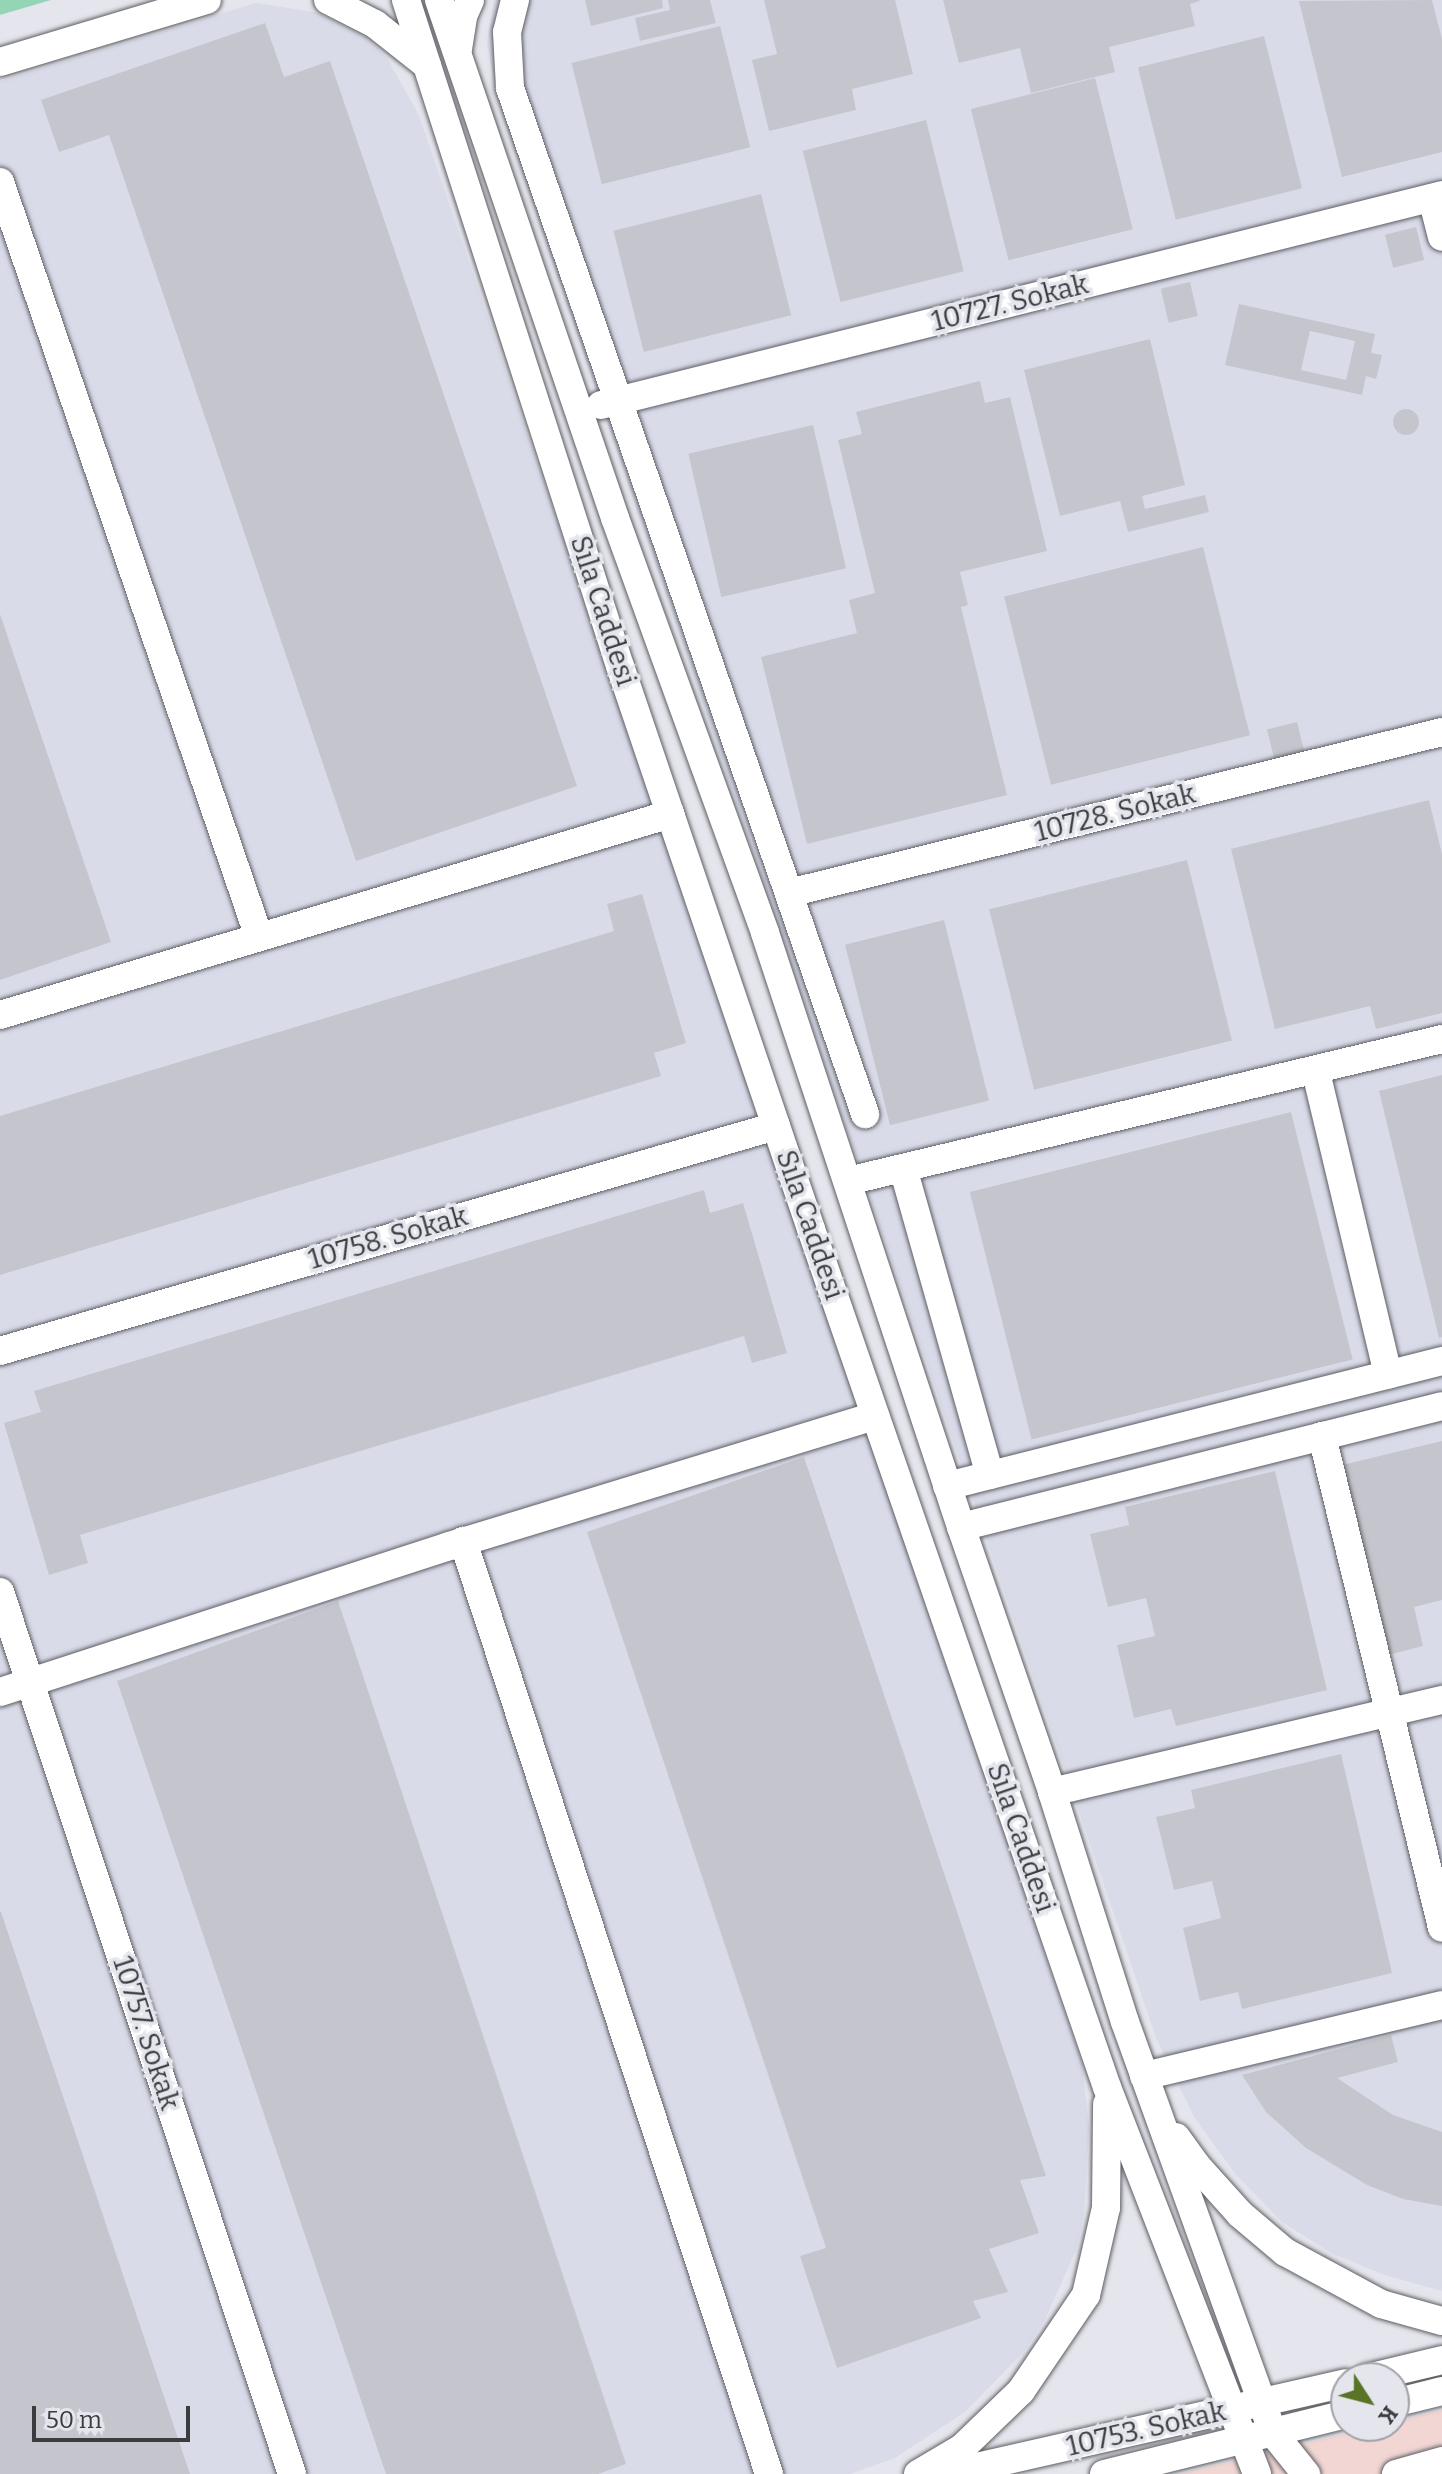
<!DOCTYPE html>
<meta charset="utf-8">
<style>
body{margin:0}
#map{position:relative;width:1442px;height:2474px;overflow:hidden;background:#e5e6ed;font-family:Bitter,serif}
div>[style]{position:absolute}
[style*='--x']{left:calc(var(--x)*1px);top:calc(var(--y)*1px);width:calc(var(--w)*1px);rotate:calc(var(--a)*1deg)}
.commercial>*{inset:0;background:#f1d6d3}
.built>*{inset:0;background:#d9dbe9}
.green>*{inset:0;background:#94d5b5}
.building>*{inset:0;background:#c5c6cd;transform-origin:0 0}
.round{border-radius:50%}
.roads{filter:drop-shadow(0 0 2px #5d5e63) drop-shadow(0 0 2px #5d5e63)}
.minor>*{height:28px;margin:-14px;padding:0 14px;transform-origin:14px;border-radius:14px;background:#fff}
span{translate:-50% -50%;white-space:nowrap;text-align:center;line-height:1.15;-webkit-text-stroke:7px #e5e6ed;paint-order:stroke}
.street-label{font-size:28px;color:#3b3c3e}
.north{position:absolute;left:1330px;top:2362px;width:80px;height:80px;box-sizing:border-box;background:#e5e6ed;border:2px solid #a1a2a7;border-radius:50%;rotate:126deg;font-size:22px;font-weight:700;line-height:32px;text-align:center;color:#3b3c3e}
.north::after{content:'';display:block;margin:auto;width:28px;height:36px;background:#597427;clip-path:polygon(50% 0,100% 100%,50% 72%,0 100%)}
.scale{position:absolute;left:32px;top:2406px;width:158px;height:36px;box-sizing:border-box;border:4px solid #3b3c3e;border-top:0;padding-left:10px;font-size:24px;line-height:28px;white-space:nowrap;color:#3b3c3e;-webkit-text-stroke:6px #e5e6ed;paint-order:stroke}
</style>
<div id="map">
<div class="commercial">
<div style="clip-path:polygon(1442px 2410px,1442px 2474px,1179px 2474px,1377px 2426px,1394px 2426px,1394px 2422px)"></div>
</div>
<div class="built">
<div style="clip-path:polygon(494px 0,1442px 0,1442px 2291px,1384px 2275px,1331px 2253px,1282px 2222px,1236px 2175px,1194px 2117px,1156px 2038px,497px 99px,487px 43px)"></div>
<div style="clip-path:polygon(256px 3px,315px 12px,367px 38px,387px 58px,419px 115px,1082px 2063px,1089px 2127px,1084px 2214px,1077px 2248px,1045px 2320px,1023px 2353px,965px 2412px,895px 2458px,850px 2474px,0 2474px,0 81px)"></div>
</div>
<div class="green">
<div style="clip-path:polygon(0 0,51px 0,0 15px)"></div>
</div>
<div class="building">
<div style="clip-path:polygon(585px 0,662px 0,663px 8px,591px 26px)"></div>
<div style="clip-path:polygon(668px 0,710px 0,716px 23px,640px 41px,635px 18px,670px 10px)"></div>
<div style="clip-path:polygon(764px 0,895px 0,913px 74px,852px 89px,856px 110px,769px 131px,752px 60px,777px 54px)"></div>
<div style="clip-path:polygon(943px 0,1199px 0,1200px 1px,1190px 4px,1195px 26px,1109px 47px,1115px 72px,1031px 93px,1020px 48px,959px 63px)"></div>
<div style="clip-path:polygon(1432px 0,1442px 39px,1442px 152px,1342px 177px,1299px 1px)"></div>
<div style="clip-path:polygon(265px 23px,284px 77px,330px 61px,577px 786px,356px 861px,109px 135px,59px 152px,41px 100px)"></div>
<div style="left:720px;top:26px;width:125px;height:153px;rotate:76deg"></div>
<div style="left:1264px;top:36px;width:157px;height:130px;rotate:76deg"></div>
<div style="left:1095px;top:78px;width:156px;height:128px;rotate:76deg"></div>
<div style="left:926px;top:120px;width:156px;height:127px;rotate:76deg"></div>
<div style="left:761px;top:194px;width:125px;height:152px;rotate:76deg"></div>
<div style="left:1416px;top:227px;width:34px;height:32px;rotate:76deg"></div>
<div style="left:1190px;top:282px;width:35px;height:30px;rotate:77deg"></div>
<div style="clip-path:polygon(evenodd,1239px 304px,1375px 334px,1371px 353px,1382px 355px,1376px 379px,1366px 376px,1362px 395px,1225px 365px,1239px 304px,1310px 331px,1355px 341px,1346px 380px,1301px 370px,1310px 331px)"></div>
<div style="clip-path:polygon(1150px 339px,1185px 485px,1142px 496px,1145px 509px,1205px 495px,1209px 512px,1128px 532px,1120px 501px,1060px 516px,1024px 370px)"></div>
<div style="clip-path:polygon(980px 381px,985px 403px,1010px 397px,1047px 551px,960px 572px,968px 605px,961px 607px,1007px 795px,807px 844px,761px 657px,857px 633px,849px 600px,875px 593px,838px 440px,862px 434px,856px 412px)"></div>
<div class="round" style="left:1393px;top:409px;width:26px;height:26px"></div>
<div style="left:813px;top:425px;width:147px;height:128px;rotate:77deg"></div>
<div style="left:1203px;top:547px;width:194px;height:205px;rotate:76deg"></div>
<div style="clip-path:polygon(0 614px,111px 942px,0 980px)"></div>
<div style="left:1297px;top:722px;width:36px;height:31px;rotate:76deg"></div>
<div style="clip-path:polygon(1429px 800px,1442px 854px,1442px 1013px,1376px 1029px,1370px 1006px,1275px 1029px,1231px 849px)"></div>
<div style="left:1187px;top:860px;width:186px;height:204px;rotate:76deg"></div>
<div style="clip-path:polygon(642px 894px,686px 1043px,654px 1053px,661px 1076px,0 1275px,0 1116px,614px 931px,607px 904px)"></div>
<div style="left:944px;top:920px;width:186px;height:102px;rotate:76deg"></div>
<div style="clip-path:polygon(1442px 1075px,1442px 1337px,1439px 1338px,1379px 1091px)"></div>
<div style="left:1291px;top:1112px;width:255px;height:331px;rotate:76deg"></div>
<div style="clip-path:polygon(704px 1190px,710px 1213px,743px 1203px,787px 1353px,752px 1363px,744px 1336px,80px 1535px,88px 1563px,49px 1575px,4px 1423px,41px 1412px,34px 1391px)"></div>
<div style="clip-path:polygon(1442px 1441px,1442px 1600px,1414px 1607px,1423px 1646px,1388px 1655px,1342px 1465px)"></div>
<div style="clip-path:polygon(804px 1457px,1046px 2176px,1020px 2180px,1039px 2233px,989px 2249px,1008px 2292px,973px 2301px,981px 2318px,837px 2368px,800px 2256px,826px 2248px,587px 1532px)"></div>
<div style="clip-path:polygon(1275px 1471px,1327px 1690px,1176px 1726px,1171px 1709px,1134px 1718px,1117px 1645px,1155px 1636px,1150px 1615px,1146px 1598px,1108px 1607px,1090px 1534px,1129px 1525px,1125px 1507px)"></div>
<div style="clip-path:polygon(338px 1601px,626px 2464px,598px 2474px,386px 2474px,117px 1681px)"></div>
<div style="clip-path:polygon(1341px 1754px,1392px 1973px,1242px 2009px,1238px 1992px,1200px 2001px,1183px 1928px,1221px 1918px,1216px 1898px,1212px 1881px,1174px 1890px,1156px 1817px,1195px 1808px,1191px 1790px)"></div>
<div style="clip-path:polygon(0 1912px,1px 1912px,190px 2474px,0 2474px)"></div>
<div style="clip-path:polygon(1391px 2035px,1398px 2062px,1337px 2078px,1393px 2115px,1442px 2132px,1442px 2206px,1403px 2199px,1367px 2185px,1306px 2148px,1266px 2112px,1242px 2075px)"></div>
</div>
<div class="roads">
<div class="minor">
<div style="--x:328;--y:0;--w:53;--a:27.1"></div>
<div style="--x:375;--y:24;--w:66;--a:38.3"></div>
<div style="--x:406;--y:0;--w:700;--a:72.19"></div>
<div style="--x:620;--y:666;--w:595;--a:71.26"></div>
<div style="--x:811;--y:1229;--w:908;--a:70.97"></div>
<div style="--x:1107;--y:2087;--w:415;--a:68.8"></div>
<div style="--x:439;--y:0;--w:547;--a:71.23"></div>
<div style="--x:615;--y:518;--w:441;--a:70.1"></div>
<div style="--x:765;--y:933;--w:626;--a:71.74"></div>
<div style="--x:961;--y:1527;--w:280;--a:71"></div>
<div style="--x:1052;--y:1792;--w:241;--a:72.4"></div>
<div style="--x:1125;--y:2022;--w:437;--a:70.2"></div>
<div style="--x:1273;--y:2433;--w:53;--a:51.2"></div>
<div style="--x:515;--y:0;--w:33;--a:104"></div>
<div style="--x:507;--y:32;--w:56;--a:86.9"></div>
<div style="--x:510;--y:88;--w:1086;--a:70.91"></div>
<div style="--x:458;--y:49;--w:33;--a:-81"></div>
<div style="--x:463;--y:16;--w:17;--a:-66"></div>
<div style="--x:0;--y:62;--w:216;--a:-16.7"></div>
<div style="--x:0;--y:182;--w:798;--a:71.07"></div>
<div style="--x:1432;--y:198;--w:40;--a:75.6"></div>
<div style="--x:601;--y:405;--w:867;--a:-14.02"></div>
<div style="--x:789;--y:893;--w:673;--a:-13.85"></div>
<div style="--x:0;--y:1015;--w:700;--a:-16.68"></div>
<div style="--x:1316;--y:1072;--w:311;--a:76.6"></div>
<div style="--x:903;--y:1168;--w:319;--a:74.2"></div>
<div style="--x:848;--y:1181;--w:611;--a:-13.44"></div>
<div style="--x:0;--y:1351;--w:808;--a:-16.17"></div>
<div style="--x:1322;--y:1436;--w:506;--a:76.29"></div>
<div style="--x:947;--y:1486;--w:511;--a:-14.17"></div>
<div style="--x:961;--y:1527;--w:496;--a:-14.1"></div>
<div style="--x:463;--y:1541;--w:982;--a:71.84"></div>
<div style="--x:0;--y:1592;--w:929;--a:71.68"></div>
<div style="--x:0;--y:1692;--w:472;--a:-18"></div>
<div style="--x:449;--y:1546;--w:445;--a:-17"></div>
<div style="--x:1052;--y:1792;--w:401;--a:-13.3"></div>
<div style="--x:1144;--y:2076;--w:306;--a:-13.4"></div>
<div style="--x:1176;--y:2137;--w:36;--a:54"></div>
<div style="--x:1197;--y:2166;--w:64;--a:48.1"></div>
<div style="--x:1240;--y:2214;--w:59;--a:40.2"></div>
<div style="--x:1285;--y:2252;--w:109;--a:28.4"></div>
<div style="--x:1381;--y:2304;--w:63;--a:15.6"></div>
<div style="--x:1367;--y:2378;--w:77;--a:-13.5"></div>
<div style="--x:1394;--y:2403;--w:49;--a:-14"></div>
<div style="--x:918;--y:2474;--w:51;--a:-30.6"></div>
<div style="--x:962;--y:2448;--w:82;--a:-44"></div>
<div style="--x:1021;--y:2391;--w:116;--a:-55.9"></div>
<div style="--x:1086;--y:2295;--w:89;--a:-77.1"></div>
<div style="--x:1106;--y:2208;--w:104;--a:-89.4"></div>
<div style="--x:946;--y:2474;--w:410;--a:-12.8"></div>
<div style="--x:1104;--y:2474;--w:249;--a:-13.9"></div>
<div style="--x:1396;--y:2474;--w:48;--a:-15.8"></div>
</div>
</div>
<div class="street-label">
<span style="left:1010px;top:303px;rotate:-14deg">10727. Sokak</span>
<span style="left:603px;top:611px;rotate:72deg">Sıla Caddesi</span>
<span style="left:1115px;top:813px;rotate:-14deg">10728. Sokak</span>
<span style="left:810px;top:1225px;rotate:71deg">Sıla Caddesi</span>
<span style="left:388px;top:1238px;rotate:-16deg">10758. Sokak</span>
<span style="left:1021px;top:1838px;rotate:71deg">Sıla Caddesi</span>
<span style="left:146px;top:2033px;rotate:72deg">10757. Sokak</span>
<span style="left:1146px;top:2429px;rotate:-13deg">10753. Sokak</span>
</div>
<div class="north">K</div>
<div class="scale">50 m</div>
</div>
